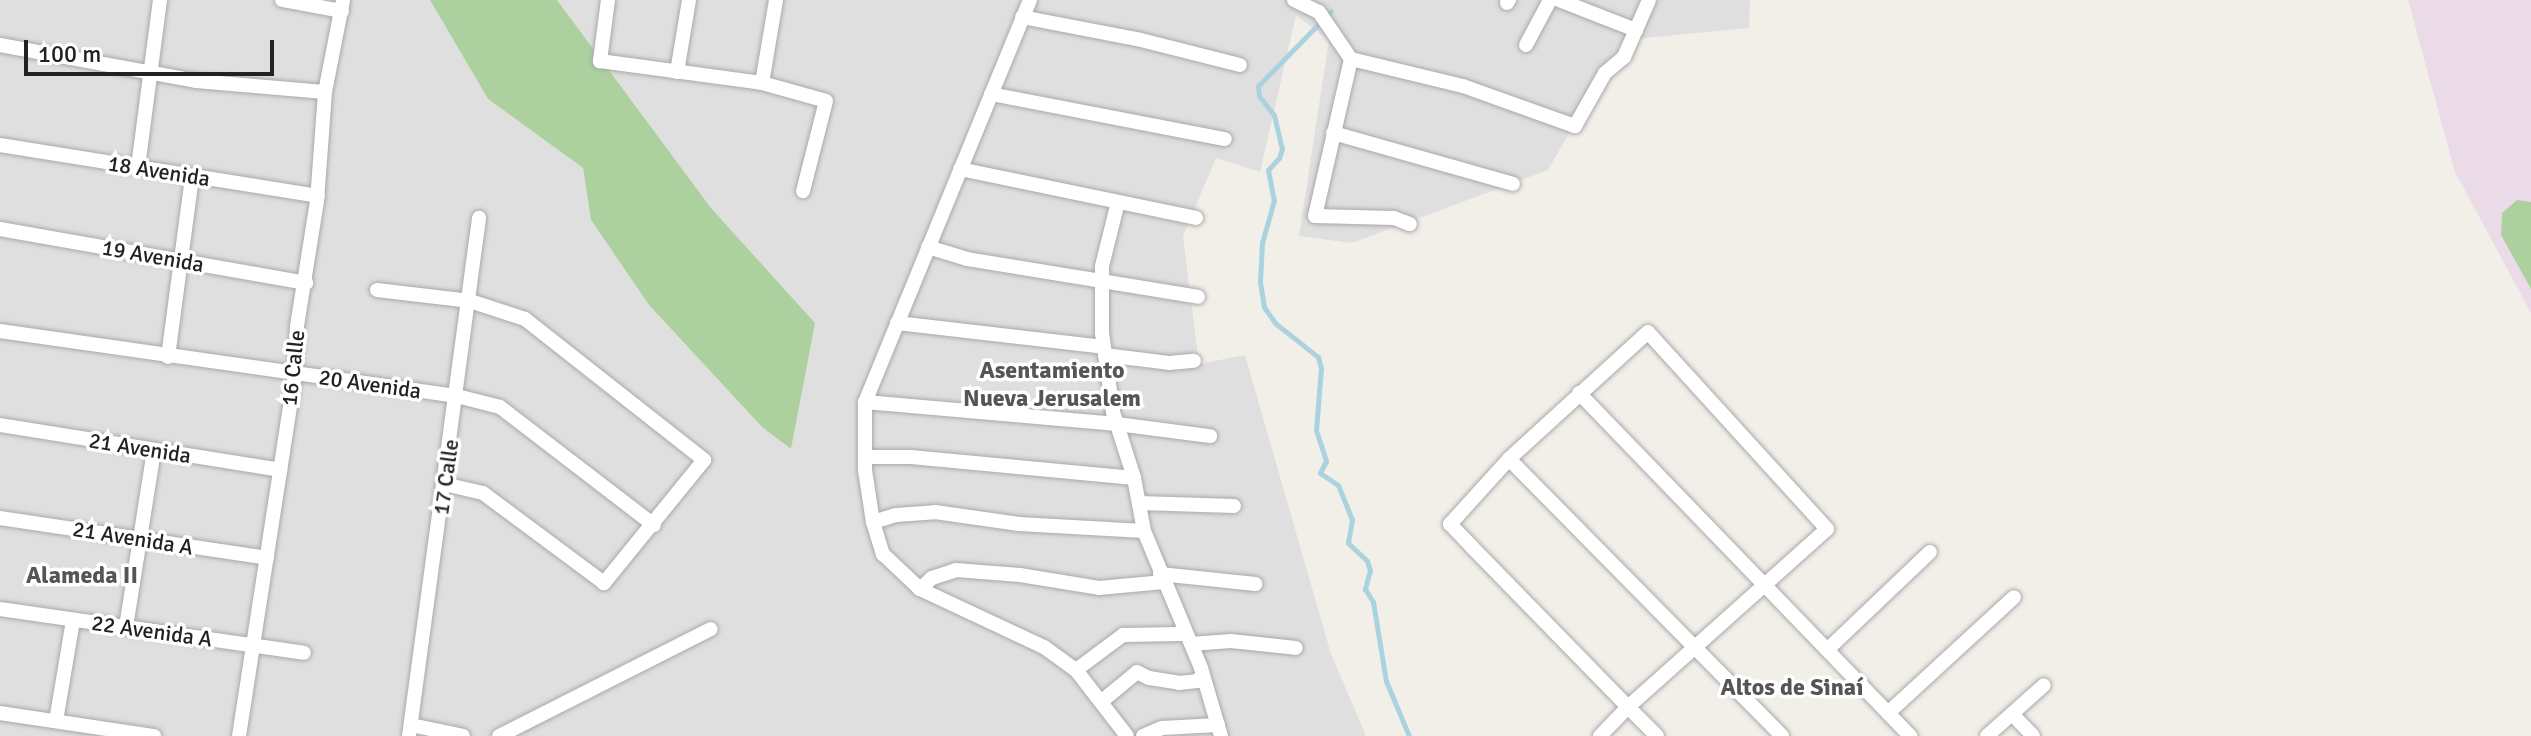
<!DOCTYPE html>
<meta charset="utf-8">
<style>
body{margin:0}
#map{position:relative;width:2531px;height:736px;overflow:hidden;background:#f2efe9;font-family:Signika,sans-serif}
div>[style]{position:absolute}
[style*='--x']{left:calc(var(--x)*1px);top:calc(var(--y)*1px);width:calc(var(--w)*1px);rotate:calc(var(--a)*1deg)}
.residential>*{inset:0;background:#e0dfdf}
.industrial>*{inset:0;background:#ebdbe8}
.forest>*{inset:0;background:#add19e}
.stream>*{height:5px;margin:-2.5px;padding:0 2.5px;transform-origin:2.5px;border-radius:2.5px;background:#aad3df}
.roads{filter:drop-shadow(0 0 2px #a9a9a9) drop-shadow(0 0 2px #a9a9a9)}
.street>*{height:14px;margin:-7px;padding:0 7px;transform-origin:7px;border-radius:7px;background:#fff}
span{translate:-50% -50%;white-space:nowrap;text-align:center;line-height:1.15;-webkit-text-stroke:7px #fff;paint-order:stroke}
.street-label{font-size:22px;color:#222}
.neighbourhood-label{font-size:24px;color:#555;font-weight:700}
.scale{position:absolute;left:24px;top:40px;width:250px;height:36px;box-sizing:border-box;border:4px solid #222;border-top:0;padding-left:10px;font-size:24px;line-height:28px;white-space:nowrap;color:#222;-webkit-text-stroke:6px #fff;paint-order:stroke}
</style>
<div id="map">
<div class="residential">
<div style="clip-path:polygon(0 0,430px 0,488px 99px,583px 168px,591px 220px,649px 305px,762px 427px,791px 449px,814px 323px,711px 208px,557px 0,1750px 0,1749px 28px,1623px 40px,1548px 170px,1352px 243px,1299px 236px,1329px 40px,1296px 15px,1260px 172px,1216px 158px,1183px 236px,1199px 364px,1245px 355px,1331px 654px,1366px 736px,0 736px)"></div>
</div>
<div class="industrial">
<div style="clip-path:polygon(2408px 0,2531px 0,2531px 313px,2455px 172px)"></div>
</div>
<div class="forest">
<div style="clip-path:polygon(430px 0,557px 0,711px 208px,815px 323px,791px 449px,762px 427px,649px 305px,591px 220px,583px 168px,488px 99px)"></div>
<div style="clip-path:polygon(2517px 200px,2531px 202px,2531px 289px,2501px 235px,2502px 213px)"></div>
</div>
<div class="stream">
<div style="--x:1331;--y:11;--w:105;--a:134.2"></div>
<div style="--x:1258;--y:86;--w:10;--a:84"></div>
<div style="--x:1259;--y:96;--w:24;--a:52"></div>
<div style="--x:1274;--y:115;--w:35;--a:77"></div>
<div style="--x:1282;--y:149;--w:9;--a:108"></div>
<div style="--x:1279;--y:158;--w:16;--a:133"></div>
<div style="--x:1268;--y:170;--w:31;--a:79"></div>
<div style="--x:1274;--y:200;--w:45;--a:105.6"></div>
<div style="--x:1262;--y:243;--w:39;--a:93"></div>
<div style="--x:1260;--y:282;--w:25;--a:81"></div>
<div style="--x:1264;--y:307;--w:19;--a:55"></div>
<div style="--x:1275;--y:323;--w:55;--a:38.3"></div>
<div style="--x:1318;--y:357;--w:11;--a:75"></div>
<div style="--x:1321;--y:368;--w:62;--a:94.6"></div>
<div style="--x:1316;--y:430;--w:33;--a:72"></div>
<div style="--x:1326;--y:461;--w:13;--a:117"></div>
<div style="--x:1320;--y:473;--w:22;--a:34"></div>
<div style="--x:1338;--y:485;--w:38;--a:68"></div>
<div style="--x:1352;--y:520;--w:23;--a:100"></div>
<div style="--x:1348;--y:543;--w:26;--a:43"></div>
<div style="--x:1367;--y:561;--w:9;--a:72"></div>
<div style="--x:1370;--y:570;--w:20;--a:105"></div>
<div style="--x:1365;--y:589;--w:15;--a:58"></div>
<div style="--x:1373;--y:602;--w:80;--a:80.7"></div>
<div style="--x:1386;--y:681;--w:60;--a:67.3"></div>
</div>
<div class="roads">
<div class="street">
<div style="--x:282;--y:0;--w:61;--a:10.4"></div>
<div style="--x:608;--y:0;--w:62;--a:97.5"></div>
<div style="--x:600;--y:61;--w:163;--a:7.7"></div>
<div style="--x:762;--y:83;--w:66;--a:15.7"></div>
<div style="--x:826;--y:101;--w:93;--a:104.3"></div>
<div style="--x:1030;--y:0;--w:435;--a:112.3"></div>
<div style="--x:865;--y:402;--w:68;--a:90"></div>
<div style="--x:865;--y:470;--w:53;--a:81.3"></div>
<div style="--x:873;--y:522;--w:34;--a:73"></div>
<div style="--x:883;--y:554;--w:51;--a:43.4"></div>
<div style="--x:920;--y:589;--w:137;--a:25.1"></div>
<div style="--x:1044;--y:647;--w:39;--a:36"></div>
<div style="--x:1076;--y:670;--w:83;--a:52.3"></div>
<div style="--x:1294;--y:0;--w:28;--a:26"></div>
<div style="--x:1319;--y:12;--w:57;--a:55.8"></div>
<div style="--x:1351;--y:59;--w:161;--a:102.9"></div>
<div style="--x:1315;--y:216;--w:79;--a:1.5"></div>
<div style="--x:1394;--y:218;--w:17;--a:21"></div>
<div style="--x:1559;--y:0;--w:83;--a:21.3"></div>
<div style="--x:1507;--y:3;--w:4;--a:-56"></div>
<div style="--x:1022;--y:17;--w:121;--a:10.9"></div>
<div style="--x:1141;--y:40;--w:102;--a:14.2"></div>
<div style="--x:0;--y:45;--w:199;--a:10.4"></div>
<div style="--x:196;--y:81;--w:129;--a:4.9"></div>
<div style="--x:1526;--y:45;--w:51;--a:-61.9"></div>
<div style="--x:1351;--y:59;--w:115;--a:13.6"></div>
<div style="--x:1463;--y:86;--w:119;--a:19.7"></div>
<div style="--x:1575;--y:126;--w:61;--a:-60.5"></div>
<div style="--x:1605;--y:73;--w:25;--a:-40"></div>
<div style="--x:1624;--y:57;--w:62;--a:-66.3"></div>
<div style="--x:677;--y:72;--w:73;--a:-80.5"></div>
<div style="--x:762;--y:83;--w:84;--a:-80.4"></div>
<div style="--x:991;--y:94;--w:238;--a:10.9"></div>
<div style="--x:1333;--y:133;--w:187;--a:15.8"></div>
<div style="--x:0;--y:145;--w:322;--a:9.1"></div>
<div style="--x:138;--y:167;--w:168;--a:-82.5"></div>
<div style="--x:960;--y:169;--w:241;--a:11.7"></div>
<div style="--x:1118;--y:202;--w:66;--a:104"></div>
<div style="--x:1102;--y:266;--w:67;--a:90"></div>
<div style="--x:1102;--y:333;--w:80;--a:82.1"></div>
<div style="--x:1113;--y:412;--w:69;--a:72.3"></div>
<div style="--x:1134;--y:478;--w:54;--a:79.3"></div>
<div style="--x:1144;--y:531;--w:148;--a:67.4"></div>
<div style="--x:1201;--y:668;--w:71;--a:73.6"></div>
<div style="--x:0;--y:229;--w:311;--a:10"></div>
<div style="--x:928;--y:247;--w:41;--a:17.1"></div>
<div style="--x:967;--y:259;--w:234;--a:9.3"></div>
<div style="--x:377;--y:290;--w:94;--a:6.7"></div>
<div style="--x:470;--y:301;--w:58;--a:18.1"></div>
<div style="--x:525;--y:319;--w:228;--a:38.2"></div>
<div style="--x:704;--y:460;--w:159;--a:129.1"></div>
<div style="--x:604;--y:583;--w:151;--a:-143.4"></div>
<div style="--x:483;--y:493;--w:39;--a:-167"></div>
<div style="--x:897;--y:323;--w:208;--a:6.6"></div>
<div style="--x:0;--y:331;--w:462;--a:8.1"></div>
<div style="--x:457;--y:396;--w:44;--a:14.3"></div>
<div style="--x:500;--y:407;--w:194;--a:37.5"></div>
<div style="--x:1105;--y:355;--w:64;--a:7.1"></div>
<div style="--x:1169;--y:363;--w:25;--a:-5"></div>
<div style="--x:168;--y:357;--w:183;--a:-82.4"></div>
<div style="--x:1579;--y:393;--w:477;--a:46"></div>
<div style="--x:865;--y:402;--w:253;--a:5"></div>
<div style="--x:1117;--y:424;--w:94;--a:7.4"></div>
<div style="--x:0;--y:425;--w:284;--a:9.1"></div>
<div style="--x:866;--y:457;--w:45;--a:0"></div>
<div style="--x:911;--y:457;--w:224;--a:5.4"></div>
<div style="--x:1509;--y:459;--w:389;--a:45.4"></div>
<div style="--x:1139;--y:503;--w:95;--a:1.8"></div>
<div style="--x:0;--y:518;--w:270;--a:8.5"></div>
<div style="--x:873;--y:522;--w:24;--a:-17"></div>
<div style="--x:896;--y:515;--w:39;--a:-4"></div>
<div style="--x:935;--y:512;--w:85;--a:8.1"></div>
<div style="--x:1019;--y:524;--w:125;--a:3.2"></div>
<div style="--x:1160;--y:574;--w:96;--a:6"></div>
<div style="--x:920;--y:589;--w:16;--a:-43"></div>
<div style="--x:932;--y:578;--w:25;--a:-18"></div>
<div style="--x:956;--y:570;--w:64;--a:4.5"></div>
<div style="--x:1020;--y:575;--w:80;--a:9.3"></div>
<div style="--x:1099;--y:588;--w:65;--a:-5.3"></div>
<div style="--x:0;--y:609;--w:307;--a:8.2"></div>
<div style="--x:126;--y:627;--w:179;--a:-81"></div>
<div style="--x:1191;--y:644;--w:40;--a:-4.3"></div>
<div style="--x:1231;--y:641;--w:65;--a:6.1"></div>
<div style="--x:1827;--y:650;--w:142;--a:-43.6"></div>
<div style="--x:1076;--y:670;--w:59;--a:-36.7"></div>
<div style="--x:1123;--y:635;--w:57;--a:-1"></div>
<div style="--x:1180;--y:634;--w:6;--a:-31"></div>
<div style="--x:1102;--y:701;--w:45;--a:-39.6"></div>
<div style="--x:1137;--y:672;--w:13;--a:27"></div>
<div style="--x:1149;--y:678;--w:30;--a:9"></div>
<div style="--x:1179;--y:683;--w:18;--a:-6"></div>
<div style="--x:1197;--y:681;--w:7;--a:-45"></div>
<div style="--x:0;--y:713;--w:156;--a:8.5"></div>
<div style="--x:1888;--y:713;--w:171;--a:-42.6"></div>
<div style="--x:2012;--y:714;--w:30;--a:46"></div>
<div style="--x:56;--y:721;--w:102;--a:-80.4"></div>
<div style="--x:411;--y:725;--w:53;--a:11.9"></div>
<div style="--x:239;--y:736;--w:366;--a:-81.2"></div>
<div style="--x:295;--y:374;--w:48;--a:-87.6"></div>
<div style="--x:297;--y:326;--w:127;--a:-80.9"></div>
<div style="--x:317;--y:201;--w:109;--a:-85.8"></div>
<div style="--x:325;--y:92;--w:94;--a:-78.9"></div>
<div style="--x:409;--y:736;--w:523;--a:-82.3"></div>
<div style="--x:499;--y:736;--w:237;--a:-26.8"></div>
<div style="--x:1143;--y:736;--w:21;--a:-23"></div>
<div style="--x:1162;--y:728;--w:56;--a:-3.1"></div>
<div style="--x:1600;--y:736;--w:40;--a:-46"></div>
<div style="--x:1628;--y:707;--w:267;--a:-41.8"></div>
<div style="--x:1827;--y:529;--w:266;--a:-132.3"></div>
<div style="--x:1648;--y:332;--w:188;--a:137.6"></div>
<div style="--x:1509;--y:459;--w:88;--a:132.2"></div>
<div style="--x:1450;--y:524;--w:30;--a:46"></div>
<div style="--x:1471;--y:546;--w:225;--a:45.7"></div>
<div style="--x:1628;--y:707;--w:41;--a:45"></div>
<div style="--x:1987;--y:736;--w:76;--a:-41.8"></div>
</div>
</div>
<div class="street-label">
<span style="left:159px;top:171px;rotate:9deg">18 Avenida</span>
<span style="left:153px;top:256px;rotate:10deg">19 Avenida</span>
<span style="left:293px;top:368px;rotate:-84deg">16 Calle</span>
<span style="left:370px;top:384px;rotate:8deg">20 Avenida</span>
<span style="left:140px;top:448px;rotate:9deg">21 Avenida</span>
<span style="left:446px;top:477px;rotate:-82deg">17 Calle</span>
<span style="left:133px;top:538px;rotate:9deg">21 Avenida A</span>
<span style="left:152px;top:631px;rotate:8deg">22 Avenida A</span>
</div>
<div class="neighbourhood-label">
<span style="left:1052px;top:385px">Asentamiento<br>Nueva Jerusalem</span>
<span style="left:82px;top:576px">Alameda II</span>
<span style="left:1792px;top:688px">Altos de Sinaí</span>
</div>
<div class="scale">100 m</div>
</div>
